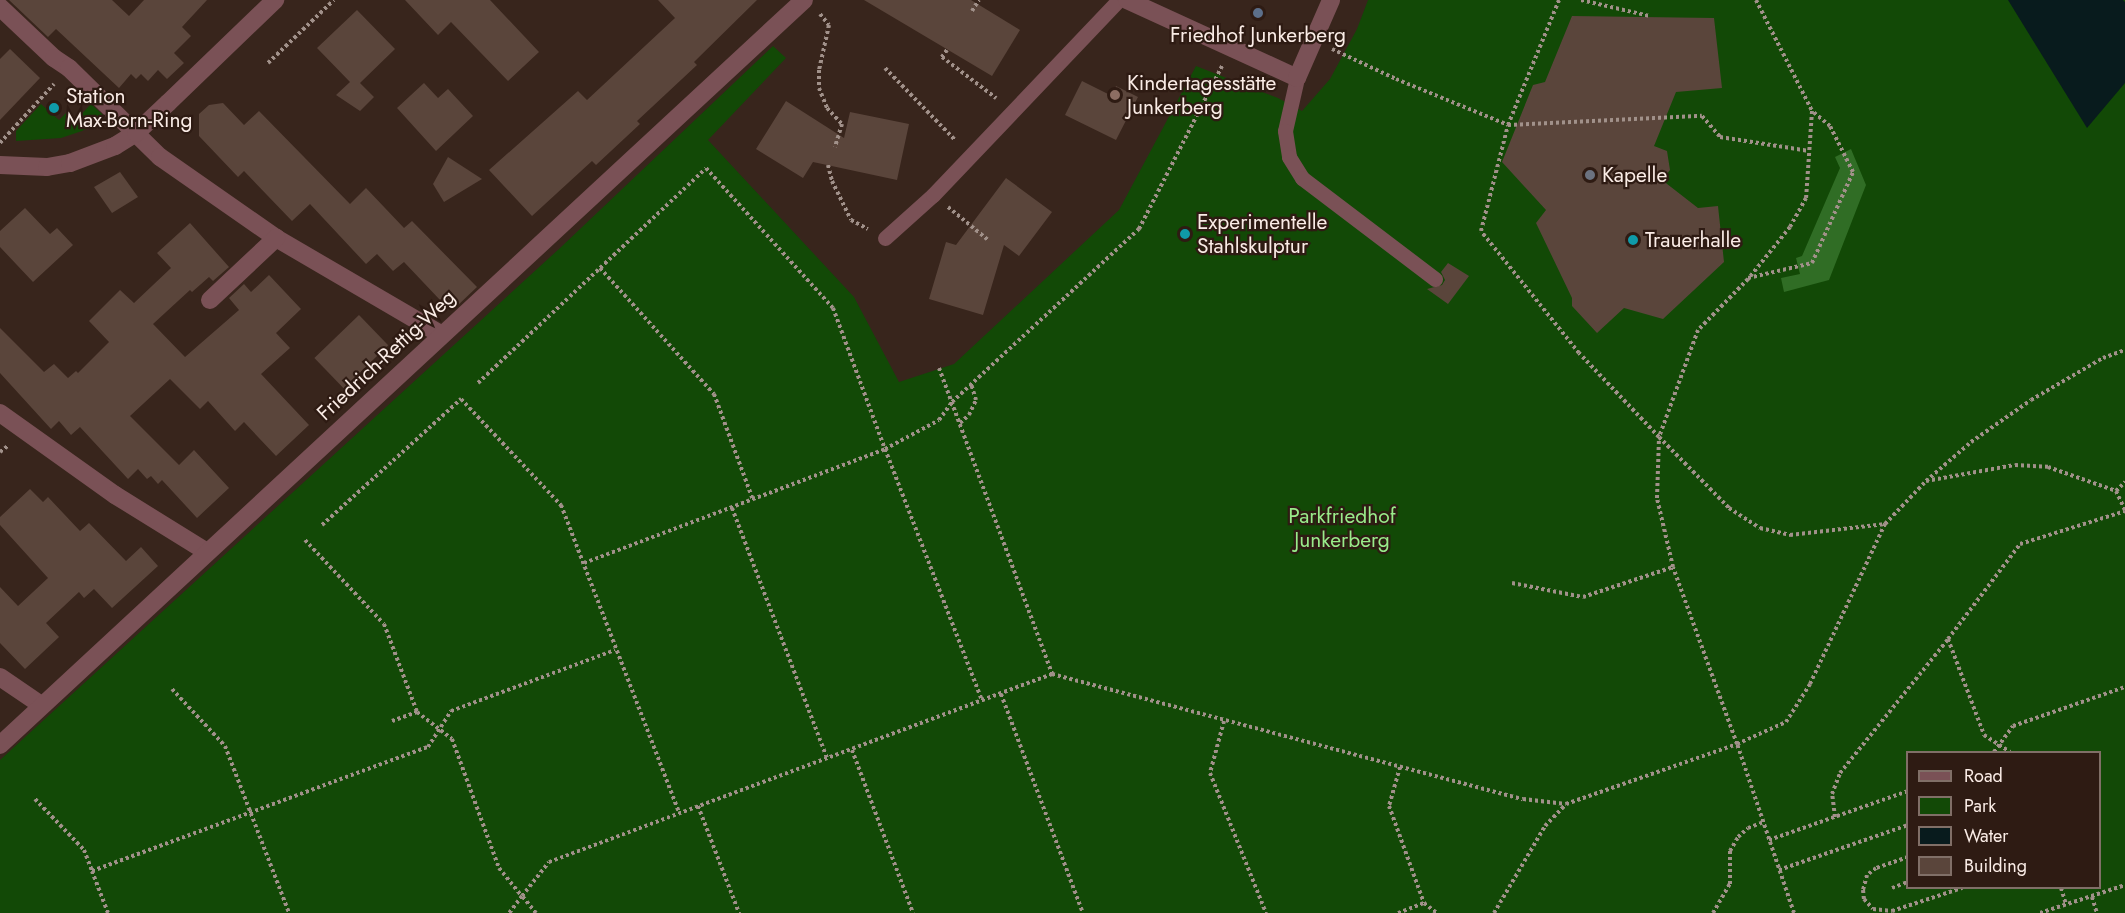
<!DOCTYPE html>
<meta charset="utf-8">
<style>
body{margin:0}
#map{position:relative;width:2125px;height:913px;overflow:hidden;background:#38251c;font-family:Jost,sans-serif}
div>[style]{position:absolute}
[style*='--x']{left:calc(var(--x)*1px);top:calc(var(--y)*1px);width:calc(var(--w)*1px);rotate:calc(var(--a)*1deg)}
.green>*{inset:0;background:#124906}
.forest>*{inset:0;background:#306d25}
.water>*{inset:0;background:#081b1d}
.building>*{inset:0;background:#5a453b;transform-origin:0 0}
.path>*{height:4px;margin-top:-2px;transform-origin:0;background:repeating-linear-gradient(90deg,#a1918a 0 3px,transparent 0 6px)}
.service>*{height:15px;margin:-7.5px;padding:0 7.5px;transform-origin:7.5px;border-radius:7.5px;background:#7a5156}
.minor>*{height:18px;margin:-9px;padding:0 9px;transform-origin:9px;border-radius:9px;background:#7a5156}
.dots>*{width:16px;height:16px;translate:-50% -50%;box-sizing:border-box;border:3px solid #2e1b13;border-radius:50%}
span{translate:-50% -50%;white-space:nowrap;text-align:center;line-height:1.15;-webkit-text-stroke:4.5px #2e1b13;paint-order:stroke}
.poi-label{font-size:21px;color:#faece6}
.left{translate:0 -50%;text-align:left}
.street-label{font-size:21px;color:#faece6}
.park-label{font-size:21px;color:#99eb8a}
.legend{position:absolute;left:1906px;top:751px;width:195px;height:138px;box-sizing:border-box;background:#2e1b13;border:2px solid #806f67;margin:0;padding:8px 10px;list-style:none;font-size:18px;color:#faece6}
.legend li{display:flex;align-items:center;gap:12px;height:30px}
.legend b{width:30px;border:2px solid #806f67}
</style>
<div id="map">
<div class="green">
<div style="clip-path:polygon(evenodd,1368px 0,2125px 0,2125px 913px,0 913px,0 760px,560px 248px,773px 46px,786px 58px,708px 140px,854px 297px,899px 382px,954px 364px,1119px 210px,1196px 66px,1278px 98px,1302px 111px,1330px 79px,1357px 29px,1368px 0,1908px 752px,2100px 752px,2100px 888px,1908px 888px,1908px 752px)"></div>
<div style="clip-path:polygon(41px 104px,59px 120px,67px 112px,76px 120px,91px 104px,103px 115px,102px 120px,82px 131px,61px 138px,16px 141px,16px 131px)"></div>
</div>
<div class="forest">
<div style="clip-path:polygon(1851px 149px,1866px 185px,1829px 280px,1784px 292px,1781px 278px,1800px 274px,1796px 258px,1802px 256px,1840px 168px,1835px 157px)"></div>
</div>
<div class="water">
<div style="clip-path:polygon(2008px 0,2123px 0,2125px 2px,2125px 83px,2087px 128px)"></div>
</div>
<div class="building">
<div style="clip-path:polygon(9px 0,112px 0,129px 16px,144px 0,207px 0,182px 27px,191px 36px,174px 53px,184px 63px,167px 79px,158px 70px,148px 81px,141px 74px,136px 79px,131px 74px,119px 88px,56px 29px,48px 37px)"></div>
<div style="clip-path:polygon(405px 0,490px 0,539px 52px,508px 81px,451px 22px,438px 35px)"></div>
<div style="clip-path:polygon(658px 0,757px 0,694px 62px,697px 65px,637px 121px,640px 124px,596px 165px,592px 161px,532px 216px,489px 170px,578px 91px,587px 100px,675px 18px)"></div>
<div style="clip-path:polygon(864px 0,971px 0,1020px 30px,992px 76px)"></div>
<div style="clip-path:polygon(357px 10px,395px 49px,360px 83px,374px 97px,360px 111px,336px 95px,350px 82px,317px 48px)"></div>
<div style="clip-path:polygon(1572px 16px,1714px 18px,1722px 88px,1676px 92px,1654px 146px,1667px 151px,1670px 170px,1662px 180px,1698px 208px,1718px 206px,1724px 262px,1663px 319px,1624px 308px,1597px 333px,1572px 306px,1572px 298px,1536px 223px,1546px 210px,1502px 162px,1533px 85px,1545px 82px)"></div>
<div style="clip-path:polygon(10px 49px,40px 78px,0 120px,0 59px)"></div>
<div style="clip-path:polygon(1082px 81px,1112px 96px,1116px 86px,1138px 97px,1116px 140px,1065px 115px)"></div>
<div style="clip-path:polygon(424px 83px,438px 98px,448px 89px,473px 116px,436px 151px,397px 108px)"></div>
<div style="clip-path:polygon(786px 101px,844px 138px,850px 112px,909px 124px,897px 180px,813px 162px,803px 178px,756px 149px)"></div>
<div style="clip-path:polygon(223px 103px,244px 125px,259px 111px,350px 204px,366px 188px,404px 228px,412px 221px,477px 287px,456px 307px,445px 295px,440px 300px,404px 262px,393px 271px,377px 254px,366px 264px,310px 204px,292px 221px,244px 171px,238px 177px,199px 136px,199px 114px,209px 105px)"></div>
<div style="clip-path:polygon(448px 157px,482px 179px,444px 202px,433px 184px)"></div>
<div style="clip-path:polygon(120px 172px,138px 197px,112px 213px,94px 187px)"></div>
<div style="clip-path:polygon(1006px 178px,1052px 212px,1019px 256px,1004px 245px,983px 315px,929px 299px,946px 242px,956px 245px)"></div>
<div style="clip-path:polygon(25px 208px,50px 234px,57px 228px,73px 245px,33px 282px,0 247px,0 231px)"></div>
<div style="clip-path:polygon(190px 223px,229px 267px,213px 281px,209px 277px,192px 292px,190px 290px,153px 324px,185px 357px,239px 310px,229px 298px,244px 284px,251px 292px,269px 275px,301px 309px,276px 333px,290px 348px,261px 374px,309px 425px,276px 456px,244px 422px,235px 431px,208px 401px,200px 409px,170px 379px,130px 416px,179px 465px,194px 450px,229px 488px,197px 518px,162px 480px,158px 484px,151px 476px,147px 479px,138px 469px,128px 479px,80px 427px,71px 435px,59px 421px,51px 429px,0 373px,0 328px,44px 372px,54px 364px,68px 378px,76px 371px,78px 373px,109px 342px,89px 321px,120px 290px,134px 303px,171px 268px,157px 253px)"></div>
<div style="clip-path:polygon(1448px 263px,1469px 276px,1448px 304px,1427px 289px,1442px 285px,1445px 280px,1441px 272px)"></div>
<div style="left:359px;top:315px;width:42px;height:62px;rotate:46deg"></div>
<div style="clip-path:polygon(30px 489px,43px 502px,48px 497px,80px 531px,89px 523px,126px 561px,141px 547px,158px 566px,112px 608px,94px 589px,84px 598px,79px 592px,46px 623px,59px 637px,25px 669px,0 643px,0 587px,18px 606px,48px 578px,0 525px,0 517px)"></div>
</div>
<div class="path">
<div style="--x:1581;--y:0;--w:71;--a:13.1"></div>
<div style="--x:1756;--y:0;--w:124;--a:63.2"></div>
<div style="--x:1812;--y:111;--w:87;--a:93.9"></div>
<div style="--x:1806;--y:198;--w:33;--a:119"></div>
<div style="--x:1790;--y:227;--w:67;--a:128.9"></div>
<div style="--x:1748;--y:279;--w:71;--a:134.4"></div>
<div style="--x:1698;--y:330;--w:114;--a:110"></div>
<div style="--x:1659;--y:437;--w:100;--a:45.4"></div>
<div style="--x:1729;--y:508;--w:37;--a:33"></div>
<div style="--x:1760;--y:528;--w:31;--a:13"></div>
<div style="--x:1790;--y:535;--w:96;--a:-6.6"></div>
<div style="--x:972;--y:11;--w:13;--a:-58"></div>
<div style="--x:820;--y:14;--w:14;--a:51"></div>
<div style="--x:829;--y:25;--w:46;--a:102.5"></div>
<div style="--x:819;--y:70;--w:18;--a:90"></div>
<div style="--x:819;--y:88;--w:22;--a:68"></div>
<div style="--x:827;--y:108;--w:22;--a:47"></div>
<div style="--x:842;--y:124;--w:24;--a:107"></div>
<div style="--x:1332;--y:49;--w:71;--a:25.1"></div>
<div style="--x:1396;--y:79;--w:121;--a:22.3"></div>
<div style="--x:1508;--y:125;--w:135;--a:-67.8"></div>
<div style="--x:947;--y:50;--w:9;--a:126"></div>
<div style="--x:942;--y:57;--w:68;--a:37.2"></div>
<div style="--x:268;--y:63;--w:91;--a:-43.7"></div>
<div style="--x:885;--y:68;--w:100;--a:45.8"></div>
<div style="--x:0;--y:143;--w:80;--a:-47.5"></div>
<div style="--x:828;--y:165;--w:16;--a:76"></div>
<div style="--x:832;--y:181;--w:43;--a:64"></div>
<div style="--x:851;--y:220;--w:19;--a:28"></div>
<div style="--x:948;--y:207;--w:52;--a:39.5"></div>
<div style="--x:600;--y:268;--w:170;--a:47.9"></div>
<div style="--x:714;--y:394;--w:113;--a:69.8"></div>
<div style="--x:1748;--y:278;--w:66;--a:-13.2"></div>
<div style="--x:1812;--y:263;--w:100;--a:-65.7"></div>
<div style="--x:1853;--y:172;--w:51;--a:-116.6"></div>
<div style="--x:1830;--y:126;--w:23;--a:-140"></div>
<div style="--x:939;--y:368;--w:326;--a:69.7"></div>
<div style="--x:478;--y:383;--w:313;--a:-43.3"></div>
<div style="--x:706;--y:168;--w:189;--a:47.8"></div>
<div style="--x:833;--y:308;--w:150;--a:69.8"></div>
<div style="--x:885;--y:449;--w:61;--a:-28.2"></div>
<div style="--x:939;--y:420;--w:22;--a:-54"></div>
<div style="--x:952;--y:402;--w:255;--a:-42.8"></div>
<div style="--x:1139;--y:229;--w:183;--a:-63"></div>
<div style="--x:960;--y:423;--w:12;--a:-42"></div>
<div style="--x:969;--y:415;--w:17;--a:-65"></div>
<div style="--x:976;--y:400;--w:17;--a:-107"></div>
<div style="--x:0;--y:452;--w:11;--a:-38"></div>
<div style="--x:1926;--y:481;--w:90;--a:-10.2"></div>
<div style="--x:2015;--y:465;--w:33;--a:3"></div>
<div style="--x:2048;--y:467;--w:72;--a:19.4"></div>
<div style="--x:2116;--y:491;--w:21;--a:65"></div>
<div style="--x:2116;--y:491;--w:13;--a:-45"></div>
<div style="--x:732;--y:508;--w:267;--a:69.2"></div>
<div style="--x:322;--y:525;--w:188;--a:-42.2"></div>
<div style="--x:461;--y:399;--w:146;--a:46.7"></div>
<div style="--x:561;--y:505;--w:330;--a:69"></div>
<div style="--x:305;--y:540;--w:115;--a:46.8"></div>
<div style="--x:384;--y:624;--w:94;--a:69.4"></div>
<div style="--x:417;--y:712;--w:44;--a:37.6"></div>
<div style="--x:452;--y:739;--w:137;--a:70"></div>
<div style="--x:499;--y:868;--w:36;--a:51"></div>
<div style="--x:522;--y:896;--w:21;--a:127"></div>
<div style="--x:584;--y:563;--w:322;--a:-20.7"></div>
<div style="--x:885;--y:449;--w:269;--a:68.9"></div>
<div style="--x:1512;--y:583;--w:72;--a:11.2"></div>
<div style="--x:1583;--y:597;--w:95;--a:-18.4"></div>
<div style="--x:1948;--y:639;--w:103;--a:69.4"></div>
<div style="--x:1984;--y:735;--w:31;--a:33"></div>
<div style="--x:172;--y:689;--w:78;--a:47.1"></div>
<div style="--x:225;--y:746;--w:179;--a:69"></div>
<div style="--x:1001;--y:694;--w:234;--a:69.5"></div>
<div style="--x:392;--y:721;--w:27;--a:-20"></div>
<div style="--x:1224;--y:721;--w:54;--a:105.1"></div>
<div style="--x:1210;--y:773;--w:151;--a:68.2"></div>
<div style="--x:852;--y:750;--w:174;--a:69.5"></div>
<div style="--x:1994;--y:752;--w:32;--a:-54"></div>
<div style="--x:2013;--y:726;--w:119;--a:-19.2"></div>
<div style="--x:1400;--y:767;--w:41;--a:105.8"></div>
<div style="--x:1389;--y:806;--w:103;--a:70.2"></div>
<div style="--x:35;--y:799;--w:71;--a:46.1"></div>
<div style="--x:84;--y:850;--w:22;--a:69"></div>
<div style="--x:698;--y:806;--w:115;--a:69"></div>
<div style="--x:1835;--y:817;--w:23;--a:-97"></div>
<div style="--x:1832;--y:794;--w:22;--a:-69"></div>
<div style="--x:1840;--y:773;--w:172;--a:-51.1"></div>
<div style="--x:1948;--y:639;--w:119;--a:-52.8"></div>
<div style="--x:2020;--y:544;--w:110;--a:-17.4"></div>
<div style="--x:1769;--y:840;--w:147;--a:-19.4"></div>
<div style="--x:1908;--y:857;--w:34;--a:161"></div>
<div style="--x:1876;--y:868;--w:11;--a:142"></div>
<div style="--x:1867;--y:875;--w:16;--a:105"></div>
<div style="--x:1863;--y:890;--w:9;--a:84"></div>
<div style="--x:1864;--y:899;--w:13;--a:48"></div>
<div style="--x:1873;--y:909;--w:19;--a:6"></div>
<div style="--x:1892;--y:911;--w:74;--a:-18.2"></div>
<div style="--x:1779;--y:870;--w:137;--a:-19.2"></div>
<div style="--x:1892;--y:888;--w:17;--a:-21"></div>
<div style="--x:2061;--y:888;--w:17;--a:73"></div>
<div style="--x:2092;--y:897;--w:17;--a:73"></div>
<div style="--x:108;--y:913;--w:45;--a:-110.9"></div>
<div style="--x:92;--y:871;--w:358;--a:-20.3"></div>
<div style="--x:428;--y:747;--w:43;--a:-57.4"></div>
<div style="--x:451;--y:711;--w:175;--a:-20.4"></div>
<div style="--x:536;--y:913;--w:22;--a:-129"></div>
<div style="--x:522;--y:896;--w:43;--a:-51.5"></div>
<div style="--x:549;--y:862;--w:537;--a:-20.49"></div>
<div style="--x:1052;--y:674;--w:487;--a:14.9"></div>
<div style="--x:1523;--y:799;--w:43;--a:6.6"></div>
<div style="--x:1398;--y:913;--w:28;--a:-21"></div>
<div style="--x:1424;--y:903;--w:16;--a:38"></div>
<div style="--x:1494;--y:913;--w:101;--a:-59.6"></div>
<div style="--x:1545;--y:826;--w:30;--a:-46"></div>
<div style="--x:1566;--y:804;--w:181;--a:-19.3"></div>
<div style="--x:1737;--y:744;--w:188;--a:-109.9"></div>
<div style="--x:1673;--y:567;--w:71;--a:-103.1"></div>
<div style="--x:1657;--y:498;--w:61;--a:-88.1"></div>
<div style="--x:1659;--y:437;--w:116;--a:-133.6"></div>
<div style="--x:1579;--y:353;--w:156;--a:-128.8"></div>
<div style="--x:1481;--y:231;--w:109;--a:-75.7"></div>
<div style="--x:1508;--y:125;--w:194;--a:-2.7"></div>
<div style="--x:1702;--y:116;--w:28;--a:49"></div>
<div style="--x:1720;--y:137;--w:90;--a:8.9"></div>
<div style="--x:1713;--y:913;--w:34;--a:-60"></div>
<div style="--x:1730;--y:884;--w:33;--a:-90"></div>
<div style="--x:1730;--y:851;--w:16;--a:-60"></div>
<div style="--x:1738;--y:837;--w:13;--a:-42"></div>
<div style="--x:1748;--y:828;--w:17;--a:-21"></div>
<div style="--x:1794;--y:913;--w:178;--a:-108.6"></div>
<div style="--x:1737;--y:744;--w:54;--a:-24.2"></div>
<div style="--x:1786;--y:722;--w:45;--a:-57.7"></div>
<div style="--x:1810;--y:684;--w:177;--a:-64.9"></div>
<div style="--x:1885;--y:524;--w:59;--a:-46.4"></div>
<div style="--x:1926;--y:481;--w:60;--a:-40.9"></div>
<div style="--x:1971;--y:442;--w:73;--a:-35"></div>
<div style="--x:2031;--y:400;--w:83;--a:-30.3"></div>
<div style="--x:2103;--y:358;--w:23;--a:-20"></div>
<div style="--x:2040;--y:913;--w:89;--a:-18.2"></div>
</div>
<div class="service">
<div style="--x:1297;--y:78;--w:54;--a:102.8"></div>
<div style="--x:1285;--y:131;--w:26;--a:81"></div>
<div style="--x:1289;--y:157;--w:25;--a:58"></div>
<div style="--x:1302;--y:178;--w:167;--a:37.2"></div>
<div style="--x:885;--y:238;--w:64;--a:-41.9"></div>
<div style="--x:933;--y:195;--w:269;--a:-46.4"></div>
</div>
<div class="minor">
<div style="--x:1127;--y:0;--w:187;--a:24.6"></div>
<div style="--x:1297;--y:78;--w:85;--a:-66.4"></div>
<div style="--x:0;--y:7;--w:74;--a:43.4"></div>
<div style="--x:54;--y:58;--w:18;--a:34"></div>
<div style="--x:69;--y:68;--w:127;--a:44.4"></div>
<div style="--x:160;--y:157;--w:141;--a:34.9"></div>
<div style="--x:276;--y:238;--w:192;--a:30.3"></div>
<div style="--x:0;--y:165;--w:47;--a:2.4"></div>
<div style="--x:47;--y:167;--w:23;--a:-10"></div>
<div style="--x:70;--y:163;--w:48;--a:-20.7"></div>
<div style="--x:115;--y:146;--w:25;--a:-32"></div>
<div style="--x:136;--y:133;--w:44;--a:-43.2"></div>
<div style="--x:168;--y:103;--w:149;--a:-43.9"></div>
<div style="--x:210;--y:300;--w:91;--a:-43.2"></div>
<div style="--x:0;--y:413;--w:141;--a:35.5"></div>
<div style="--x:115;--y:495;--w:108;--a:31.8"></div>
<div style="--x:0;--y:677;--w:50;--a:34.3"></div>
<div style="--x:0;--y:745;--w:1096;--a:-42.82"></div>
</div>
<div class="dots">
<div style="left:1258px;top:13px;background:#5c6f8a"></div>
<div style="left:1115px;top:95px;background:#8d6e63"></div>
<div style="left:54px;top:108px;background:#0f9aa8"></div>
<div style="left:1590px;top:175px;background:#6b7280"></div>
<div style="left:1185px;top:234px;background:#0f9aa8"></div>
<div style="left:1633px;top:240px;background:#0f9aa8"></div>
</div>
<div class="poi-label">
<span style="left:1258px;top:35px">Friedhof Junkerberg</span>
<span class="left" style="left:1127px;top:95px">Kindertagesstätte<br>Junkerberg</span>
<span class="left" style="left:66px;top:108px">Station<br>Max-Born-Ring</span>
<span class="left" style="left:1602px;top:175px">Kapelle</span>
<span class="left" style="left:1197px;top:234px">Experimentelle<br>Stahlskulptur</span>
<span class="left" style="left:1645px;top:240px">Trauerhalle</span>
</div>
<div class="street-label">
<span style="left:386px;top:355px;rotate:-43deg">Friedrich-Rettig-Weg</span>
</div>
<div class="park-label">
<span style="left:1342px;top:528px">Parkfriedhof<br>Junkerberg</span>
</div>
<ul class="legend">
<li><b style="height:8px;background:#7a5156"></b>Road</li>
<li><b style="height:16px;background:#124906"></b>Park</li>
<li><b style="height:16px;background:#081b1d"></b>Water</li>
<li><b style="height:16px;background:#5a453b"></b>Building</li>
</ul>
</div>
